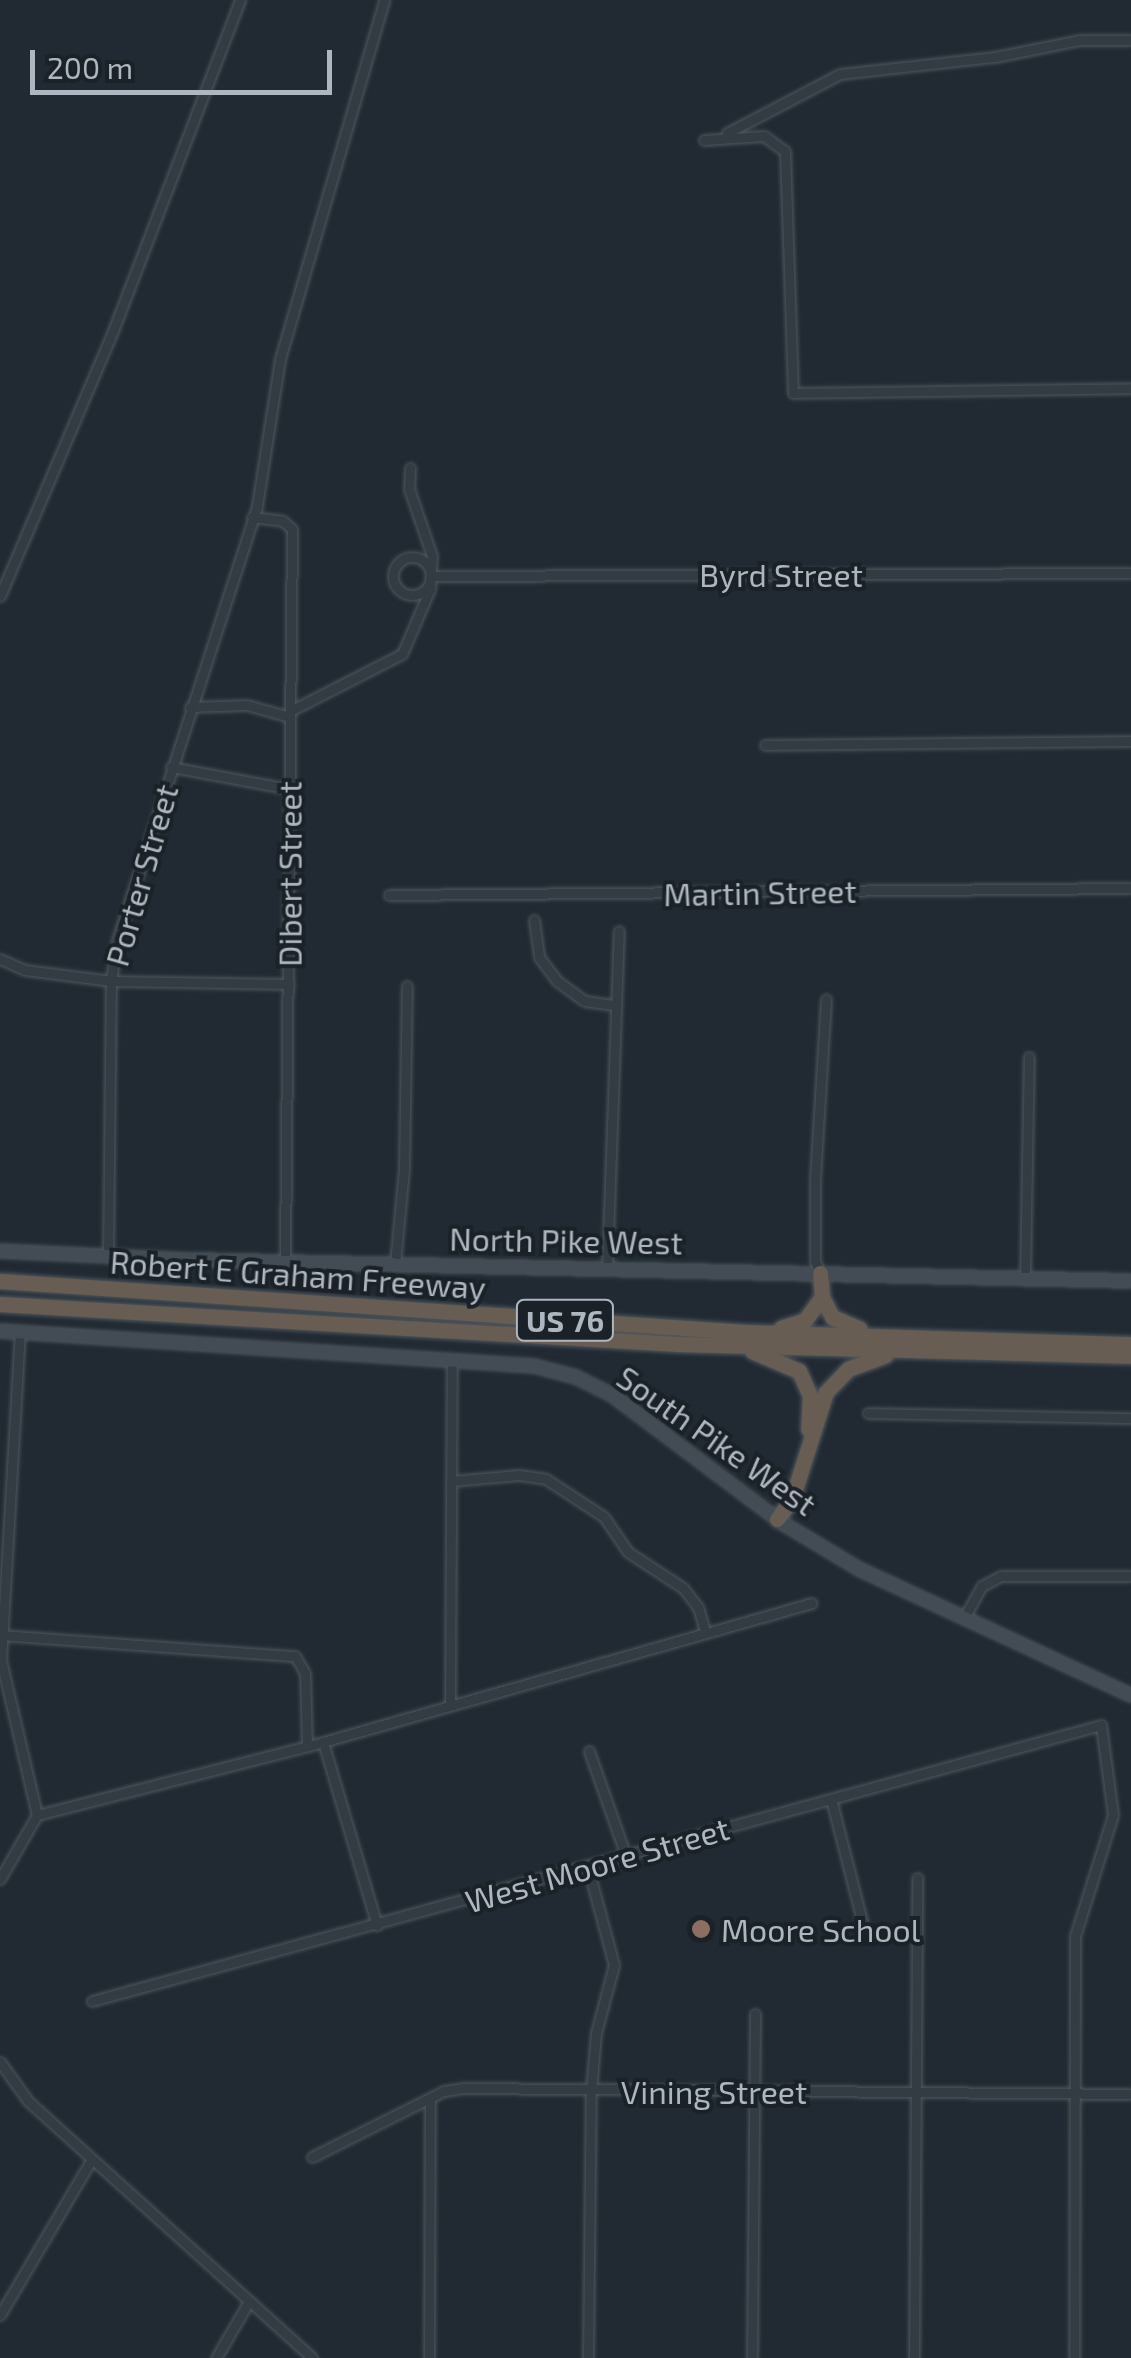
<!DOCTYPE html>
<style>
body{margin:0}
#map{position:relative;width:1131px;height:2358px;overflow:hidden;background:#212a32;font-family:"Exo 2",sans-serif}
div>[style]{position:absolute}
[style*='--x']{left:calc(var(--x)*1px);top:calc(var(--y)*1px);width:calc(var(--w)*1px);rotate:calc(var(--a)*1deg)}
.roads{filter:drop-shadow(0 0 2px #4f575e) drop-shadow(0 0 2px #4f575e)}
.street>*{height:9px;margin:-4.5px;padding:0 4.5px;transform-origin:4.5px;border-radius:4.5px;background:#343c43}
.street>.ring{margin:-4.5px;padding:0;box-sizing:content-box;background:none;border:9px solid #343c43;border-radius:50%}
.secondary>*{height:12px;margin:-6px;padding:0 6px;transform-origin:6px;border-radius:6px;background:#434c55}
.highway>*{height:15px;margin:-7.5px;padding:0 7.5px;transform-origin:7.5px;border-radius:7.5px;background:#685d52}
.dots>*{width:28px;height:28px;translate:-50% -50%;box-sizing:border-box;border:5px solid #1a2127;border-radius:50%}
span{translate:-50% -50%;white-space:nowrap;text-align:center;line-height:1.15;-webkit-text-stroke:8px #1a2127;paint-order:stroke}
.shield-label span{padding:2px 8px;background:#1a2127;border:2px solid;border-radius:8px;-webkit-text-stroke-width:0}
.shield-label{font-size:30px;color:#aeb7c0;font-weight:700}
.street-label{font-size:32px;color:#aeb7c0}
.poi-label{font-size:32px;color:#aeb7c0}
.left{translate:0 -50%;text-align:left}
.scale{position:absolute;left:30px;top:50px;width:302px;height:45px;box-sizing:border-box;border:5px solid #aeb7c0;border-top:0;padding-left:12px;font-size:30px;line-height:35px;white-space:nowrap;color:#aeb7c0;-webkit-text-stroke:8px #1a2127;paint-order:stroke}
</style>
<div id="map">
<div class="roads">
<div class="street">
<div style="--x:727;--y:133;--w:127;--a:-27.6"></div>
<div style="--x:840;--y:74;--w:156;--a:-6.3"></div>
<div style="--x:995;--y:57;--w:87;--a:-11.3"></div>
<div style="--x:1080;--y:40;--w:51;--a:0"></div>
<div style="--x:704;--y:140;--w:60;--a:-3.8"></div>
<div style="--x:764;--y:136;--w:26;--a:36"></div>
<div style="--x:785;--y:151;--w:242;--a:88.1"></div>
<div style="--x:793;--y:393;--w:338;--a:-0.8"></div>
<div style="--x:252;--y:517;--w:31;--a:7"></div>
<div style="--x:283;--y:521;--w:12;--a:42"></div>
<div style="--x:292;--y:529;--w:733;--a:90.55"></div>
<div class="ring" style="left:393px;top:557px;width:29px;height:29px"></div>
<div style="--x:431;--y:576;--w:700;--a:-0.25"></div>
<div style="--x:0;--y:596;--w:288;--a:-66.9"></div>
<div style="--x:113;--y:331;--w:355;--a:-69"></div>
<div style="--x:190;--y:707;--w:57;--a:-2"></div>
<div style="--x:247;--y:705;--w:45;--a:15.6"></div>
<div style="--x:290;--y:711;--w:126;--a:-27"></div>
<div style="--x:402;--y:654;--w:71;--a:-66.7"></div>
<div style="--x:430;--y:589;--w:33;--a:-87"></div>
<div style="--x:432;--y:556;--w:71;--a:-108.9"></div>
<div style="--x:409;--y:489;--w:21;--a:-87"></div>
<div style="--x:765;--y:745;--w:366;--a:-0.6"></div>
<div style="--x:171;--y:767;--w:121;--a:10.5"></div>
<div style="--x:389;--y:895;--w:742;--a:-0.54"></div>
<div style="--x:534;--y:920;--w:37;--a:82"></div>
<div style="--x:539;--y:957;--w:30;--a:53"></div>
<div style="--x:557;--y:981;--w:34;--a:36"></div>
<div style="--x:585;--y:1001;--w:30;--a:8"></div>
<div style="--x:0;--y:959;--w:27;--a:24"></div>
<div style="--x:25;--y:970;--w:87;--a:7.3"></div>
<div style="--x:111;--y:981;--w:178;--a:1"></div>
<div style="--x:108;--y:1257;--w:276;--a:-89.4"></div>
<div style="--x:111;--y:981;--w:41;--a:-81.7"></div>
<div style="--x:117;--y:940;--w:456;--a:-72.1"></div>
<div style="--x:257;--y:506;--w:149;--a:-81.1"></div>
<div style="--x:280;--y:359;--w:374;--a:-73.8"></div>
<div style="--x:395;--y:1264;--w:95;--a:-84.6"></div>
<div style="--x:404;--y:1169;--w:183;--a:-89.1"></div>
<div style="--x:607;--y:1269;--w:338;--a:-88"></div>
<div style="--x:820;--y:1273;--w:13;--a:-113"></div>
<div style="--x:815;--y:1261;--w:82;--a:-90"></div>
<div style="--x:815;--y:1179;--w:180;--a:-86.5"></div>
<div style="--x:1025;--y:1278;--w:221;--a:-89"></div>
<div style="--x:868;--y:1413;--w:263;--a:1.1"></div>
<div style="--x:451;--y:1481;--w:68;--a:-5"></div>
<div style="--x:519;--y:1475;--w:27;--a:8"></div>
<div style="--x:546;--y:1479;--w:69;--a:33.2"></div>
<div style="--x:604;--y:1517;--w:42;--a:55.6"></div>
<div style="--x:628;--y:1552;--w:66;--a:33.2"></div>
<div style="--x:683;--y:1588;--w:24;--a:52"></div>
<div style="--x:698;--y:1607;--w:26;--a:74"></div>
<div style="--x:964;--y:1618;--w:37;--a:-61"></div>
<div style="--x:982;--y:1586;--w:21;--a:-28"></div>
<div style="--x:1001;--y:1576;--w:130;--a:0"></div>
<div style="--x:0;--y:1635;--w:296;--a:4.1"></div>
<div style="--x:295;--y:1656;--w:20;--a:60"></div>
<div style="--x:305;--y:1673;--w:73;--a:88.4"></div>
<div style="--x:450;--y:1706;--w:342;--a:-89.7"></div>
<div style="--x:323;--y:1742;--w:191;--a:73.6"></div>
<div style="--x:589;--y:1751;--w:111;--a:70.6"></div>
<div style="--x:831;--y:1799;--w:133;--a:75.7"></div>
<div style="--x:37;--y:1815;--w:295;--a:-14.3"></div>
<div style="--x:323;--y:1742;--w:508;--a:-15.87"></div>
<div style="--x:0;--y:1879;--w:74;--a:-60"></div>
<div style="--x:37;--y:1815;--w:159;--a:-103.1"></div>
<div style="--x:1;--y:1660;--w:329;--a:-86.7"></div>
<div style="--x:92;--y:2001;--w:1046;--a:-15.3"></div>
<div style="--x:1101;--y:1725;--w:91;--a:82.4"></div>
<div style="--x:1113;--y:1815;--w:127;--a:107.4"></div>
<div style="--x:1075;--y:1936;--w:422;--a:90.1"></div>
<div style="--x:0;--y:2062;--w:48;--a:54.3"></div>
<div style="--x:28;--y:2101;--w:383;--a:42.1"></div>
<div style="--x:312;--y:2157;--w:148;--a:-26.6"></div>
<div style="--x:444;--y:2091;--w:18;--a:-9"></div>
<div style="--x:462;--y:2088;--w:669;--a:0.51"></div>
<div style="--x:0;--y:2315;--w:181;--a:-59.5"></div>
<div style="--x:216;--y:2358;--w:66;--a:-59.9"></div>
<div style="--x:429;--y:2358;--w:258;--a:-89.8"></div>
<div style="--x:588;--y:2358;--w:267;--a:-89.4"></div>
<div style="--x:591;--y:2091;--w:58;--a:-85.1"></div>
<div style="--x:596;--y:2033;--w:70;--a:-75.2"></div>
<div style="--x:614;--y:1965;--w:100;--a:-105"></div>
<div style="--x:752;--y:2358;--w:344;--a:-89.5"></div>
<div style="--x:914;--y:2358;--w:480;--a:-89.6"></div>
</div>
<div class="secondary">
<div style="--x:0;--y:1251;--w:193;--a:2.7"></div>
<div style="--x:193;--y:1260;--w:938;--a:1.28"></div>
<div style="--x:0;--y:1331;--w:535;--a:3.75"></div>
<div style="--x:534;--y:1366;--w:43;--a:14.7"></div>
<div style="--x:576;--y:1377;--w:40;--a:26.6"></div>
<div style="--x:612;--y:1395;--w:215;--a:36.9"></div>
<div style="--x:784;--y:1524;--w:87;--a:31"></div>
<div style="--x:859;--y:1569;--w:300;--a:24.9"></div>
</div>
<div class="highway">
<div style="--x:820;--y:1273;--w:24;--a:85"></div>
<div style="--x:822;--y:1297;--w:22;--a:63"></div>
<div style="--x:832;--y:1317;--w:30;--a:23"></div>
<div style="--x:0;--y:1281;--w:746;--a:3.92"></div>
<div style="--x:744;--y:1332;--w:387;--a:1.8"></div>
<div style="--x:0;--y:1304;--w:680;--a:3.37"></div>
<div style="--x:679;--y:1344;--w:452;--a:1.5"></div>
<div style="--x:781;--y:1328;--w:25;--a:-18"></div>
<div style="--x:805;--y:1320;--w:29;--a:-54"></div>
<div style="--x:752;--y:1351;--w:51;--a:23.1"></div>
<div style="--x:799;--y:1371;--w:27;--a:66"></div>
<div style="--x:810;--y:1396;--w:33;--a:93"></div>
<div style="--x:777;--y:1519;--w:25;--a:-53"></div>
<div style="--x:792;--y:1499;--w:112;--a:-72.4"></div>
<div style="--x:826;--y:1392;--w:32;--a:-46"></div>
<div style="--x:848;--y:1369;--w:40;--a:-20.2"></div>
</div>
</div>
<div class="dots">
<div style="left:701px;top:1929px;background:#8d6e63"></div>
</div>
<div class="shield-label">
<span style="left:565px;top:1320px">US 76</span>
</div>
<div class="street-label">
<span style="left:781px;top:574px">Byrd Street</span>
<span style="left:289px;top:874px;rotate:-90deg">Dibert Street</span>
<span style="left:141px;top:875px;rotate:-74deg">Porter Street</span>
<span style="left:760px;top:892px;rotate:-1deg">Martin Street</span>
<span style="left:566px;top:1240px;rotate:1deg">North Pike West</span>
<span style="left:298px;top:1274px;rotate:4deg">Robert E Graham Freeway</span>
<span style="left:717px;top:1440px;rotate:35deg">South Pike West</span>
<span style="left:597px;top:1864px;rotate:-16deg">West Moore Street</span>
<span style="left:714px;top:2091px">Vining Street</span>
</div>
<div class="poi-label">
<span class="left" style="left:721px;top:1929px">Moore School</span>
</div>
<div class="scale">200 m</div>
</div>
